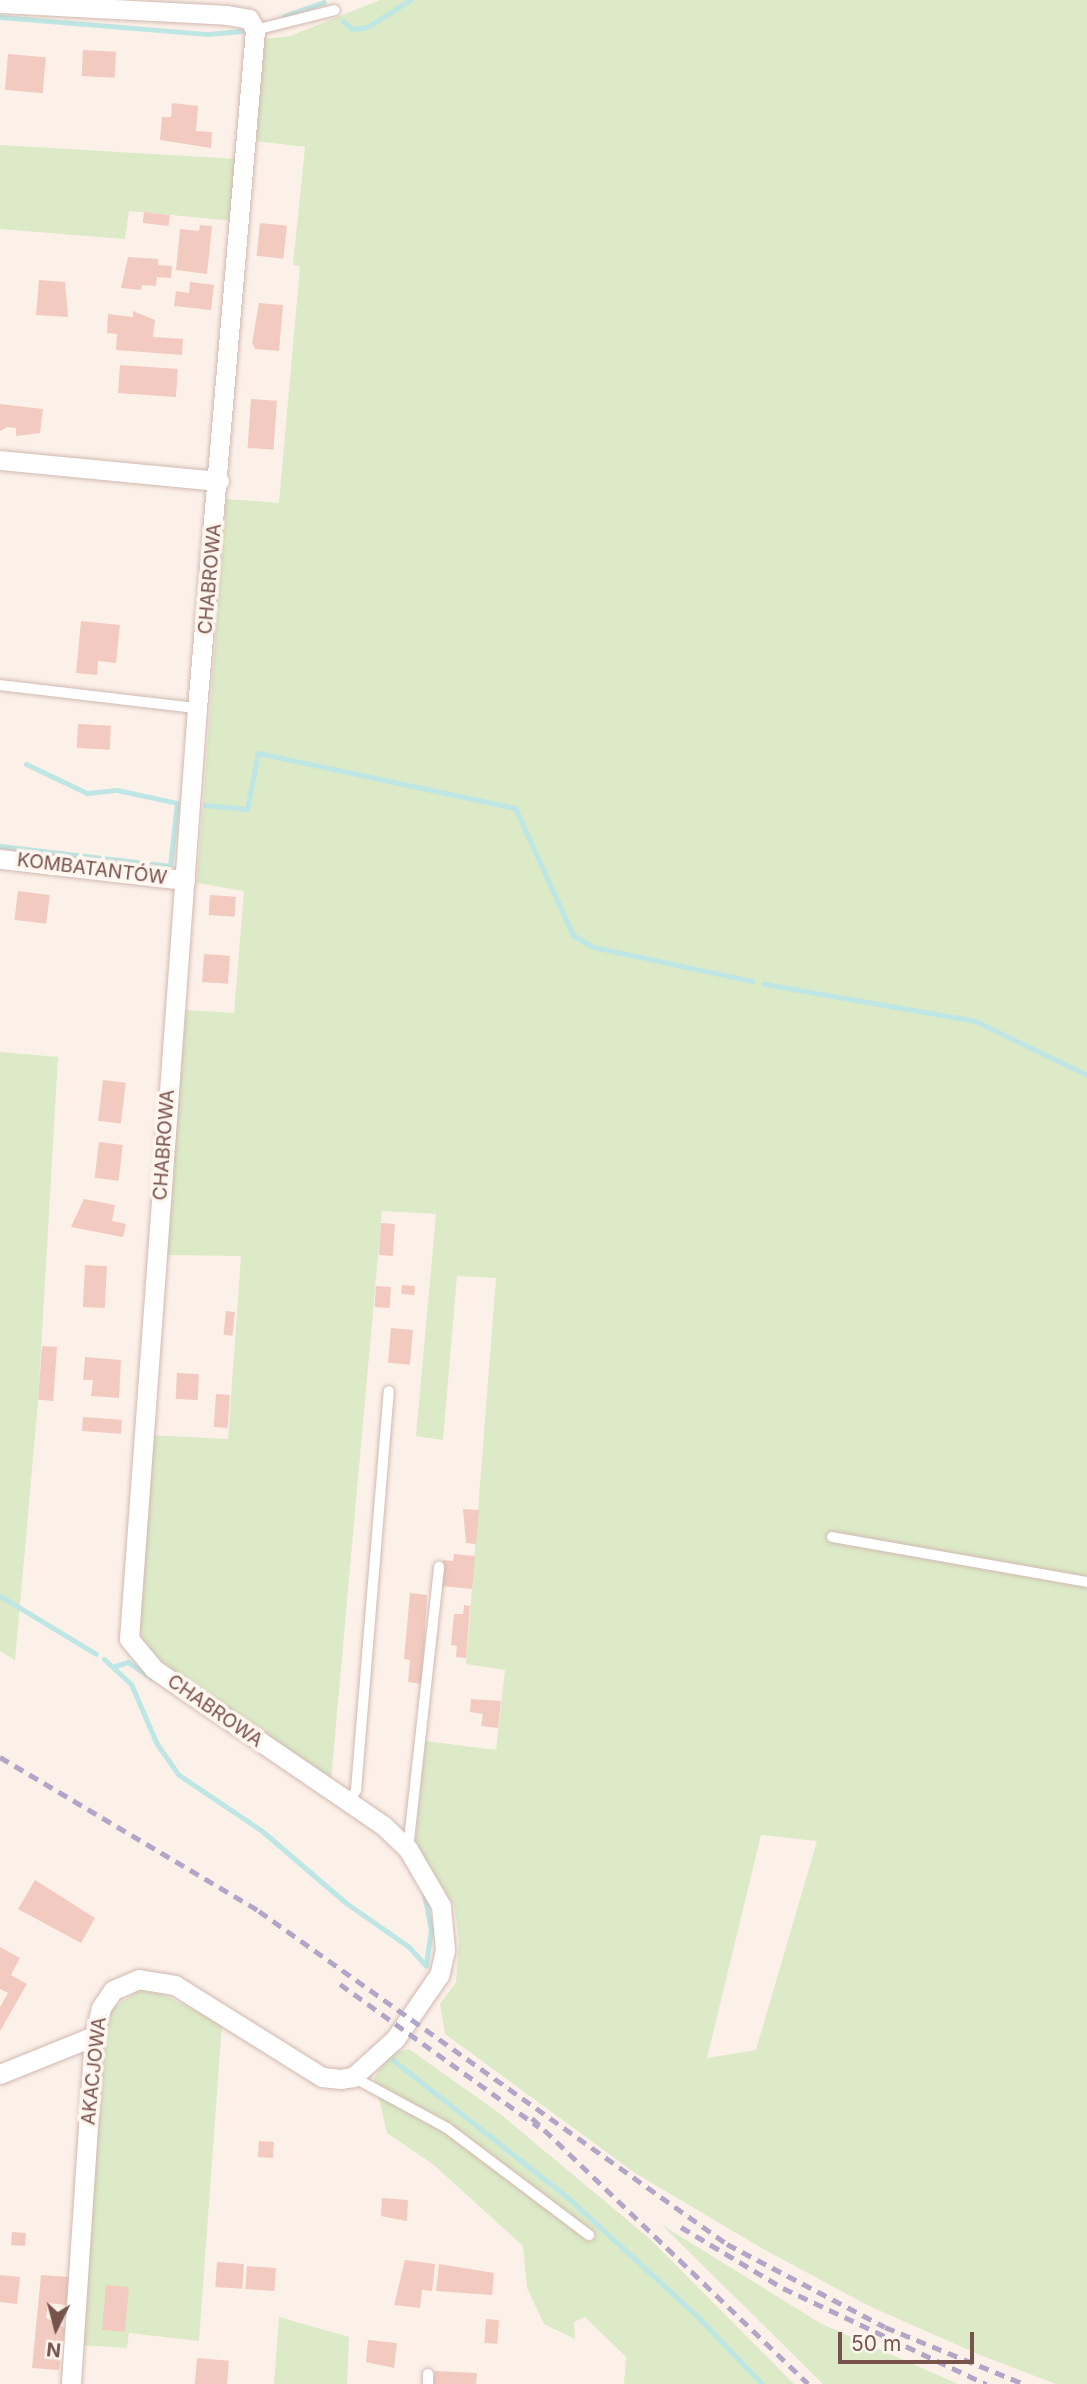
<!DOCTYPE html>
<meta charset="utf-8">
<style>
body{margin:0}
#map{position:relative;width:1087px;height:2384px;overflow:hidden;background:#fcf1e9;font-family:Inter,sans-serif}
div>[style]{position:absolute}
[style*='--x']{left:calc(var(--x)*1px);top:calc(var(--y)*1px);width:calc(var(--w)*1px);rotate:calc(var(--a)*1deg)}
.green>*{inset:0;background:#dceac7}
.stream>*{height:5px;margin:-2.5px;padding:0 2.5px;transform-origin:2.5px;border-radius:2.5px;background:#bde6e4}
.building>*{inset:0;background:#f2cac0;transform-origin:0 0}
.roads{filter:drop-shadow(0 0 2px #d1b9b1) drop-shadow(0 0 2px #d1b9b1)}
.service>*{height:10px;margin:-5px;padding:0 5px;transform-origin:5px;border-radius:5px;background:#fff}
.minor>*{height:19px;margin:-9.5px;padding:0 9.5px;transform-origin:9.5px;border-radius:9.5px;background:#fff}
.rail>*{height:5px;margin-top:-2.5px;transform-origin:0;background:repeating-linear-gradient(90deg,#b1a6c7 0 10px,transparent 0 17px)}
span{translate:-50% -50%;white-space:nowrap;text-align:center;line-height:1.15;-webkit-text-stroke:7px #fff6ef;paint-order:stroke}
.street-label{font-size:19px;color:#77534c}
.north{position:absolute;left:21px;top:2293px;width:70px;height:70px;-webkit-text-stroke:5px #fff6ef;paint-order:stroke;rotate:186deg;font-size:19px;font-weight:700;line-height:28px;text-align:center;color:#77534c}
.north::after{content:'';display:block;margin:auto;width:24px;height:32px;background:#77534c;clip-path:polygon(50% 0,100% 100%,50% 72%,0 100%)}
.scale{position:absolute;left:838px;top:2332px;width:136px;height:32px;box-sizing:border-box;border:4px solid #77534c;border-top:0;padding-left:9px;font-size:21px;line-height:24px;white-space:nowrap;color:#77534c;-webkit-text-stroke:5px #fff6ef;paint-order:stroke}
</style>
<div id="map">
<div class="green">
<div style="clip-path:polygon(evenodd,380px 0,1087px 0,1087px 2384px,1056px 2384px,980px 2355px,869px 2306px,765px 2250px,635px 2173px,445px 2034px,440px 2004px,456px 1982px,459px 1941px,454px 1905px,415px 1844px,425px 1741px,496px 1750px,505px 1670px,466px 1664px,496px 1278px,457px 1276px,443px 1440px,416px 1436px,436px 1214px,382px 1211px,331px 1780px,160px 1662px,144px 1644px,137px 1618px,149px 1435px,228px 1439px,241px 1256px,163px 1255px,186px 1010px,234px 1013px,244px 891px,197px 883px,226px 499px,279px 503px,300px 266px,293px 265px,305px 147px,256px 141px,264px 39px,290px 36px,380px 0,761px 1835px,817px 1841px,756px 2050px,707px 2058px,761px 1835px)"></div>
<div style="clip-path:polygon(0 145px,237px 159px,234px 221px,129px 211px,125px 239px,0 229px)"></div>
<div style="clip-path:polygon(0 1052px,58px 1057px,38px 1402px,15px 1660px,0 1651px)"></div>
<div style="clip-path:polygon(140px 1990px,162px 1994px,222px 2024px,199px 2341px,129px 2333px,127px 2348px,79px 2345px,99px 2042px,108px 2011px)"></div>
<div style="clip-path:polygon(409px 2049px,499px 2113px,650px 2239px,794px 2384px,624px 2384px,626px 2357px,585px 2317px,574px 2322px,575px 2339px,544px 2324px,527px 2288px,523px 2246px,434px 2165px,387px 2133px,374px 2078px,390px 2054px)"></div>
<div style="clip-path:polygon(662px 2225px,820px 2323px,958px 2384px,823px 2384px)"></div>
<div style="clip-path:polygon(279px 2317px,349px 2337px,347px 2384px,274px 2384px)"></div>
</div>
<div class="stream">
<div style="--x:284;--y:16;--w:42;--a:-19.3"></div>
<div style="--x:0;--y:17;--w:209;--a:4.7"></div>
<div style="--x:208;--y:34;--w:34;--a:-5"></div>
<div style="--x:343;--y:21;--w:12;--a:42"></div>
<div style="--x:352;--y:29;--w:15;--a:-8"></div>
<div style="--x:367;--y:27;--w:51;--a:-32.1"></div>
<div style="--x:26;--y:764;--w:68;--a:25.4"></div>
<div style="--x:87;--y:793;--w:30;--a:-6"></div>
<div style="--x:117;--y:790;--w:61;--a:12.2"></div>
<div style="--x:205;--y:805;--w:42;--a:5.4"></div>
<div style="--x:247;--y:809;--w:57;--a:-78.9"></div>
<div style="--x:258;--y:753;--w:263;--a:12.1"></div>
<div style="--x:515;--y:808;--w:140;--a:65.5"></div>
<div style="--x:573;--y:935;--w:23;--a:31"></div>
<div style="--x:593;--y:947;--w:163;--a:12.1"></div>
<div style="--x:0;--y:846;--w:171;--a:6.7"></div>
<div style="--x:170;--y:866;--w:63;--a:-83.7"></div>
<div style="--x:764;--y:984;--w:214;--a:9.9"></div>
<div style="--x:975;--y:1021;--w:124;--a:25.7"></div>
<div style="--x:0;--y:1596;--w:112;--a:31.1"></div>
<div style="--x:104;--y:1659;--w:37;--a:43"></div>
<div style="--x:131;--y:1684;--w:65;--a:66.6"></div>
<div style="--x:157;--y:1744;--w:38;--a:55"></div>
<div style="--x:179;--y:1775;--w:100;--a:34"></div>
<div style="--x:262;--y:1831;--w:111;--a:40.6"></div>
<div style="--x:346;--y:1903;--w:77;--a:34.9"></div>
<div style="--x:409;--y:1947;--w:25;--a:48"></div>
<div style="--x:115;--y:1666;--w:14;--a:-17"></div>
<div style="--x:128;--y:1662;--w:28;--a:35"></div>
<div style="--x:424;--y:1894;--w:36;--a:79"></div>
<div style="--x:431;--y:1929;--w:37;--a:98"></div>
<div style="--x:393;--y:2060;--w:220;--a:38.2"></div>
<div style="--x:566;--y:2196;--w:178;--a:42.5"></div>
<div style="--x:697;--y:2316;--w:94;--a:46.3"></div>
</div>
<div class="building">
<div style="left:83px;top:50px;width:33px;height:26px;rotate:3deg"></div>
<div style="left:8px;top:54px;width:38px;height:36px;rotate:5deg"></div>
<div style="clip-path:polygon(172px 103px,198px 106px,196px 131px,212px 132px,211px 148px,160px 140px,162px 117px,171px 117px)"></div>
<div style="left:144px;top:212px;width:26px;height:11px;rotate:7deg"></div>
<div style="left:260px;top:223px;width:27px;height:33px;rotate:6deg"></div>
<div style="clip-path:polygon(200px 225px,212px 226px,207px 274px,176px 270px,180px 229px,199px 231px)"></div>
<div style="clip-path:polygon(128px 257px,158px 259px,158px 265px,172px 266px,171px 278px,157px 277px,156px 286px,142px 285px,141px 290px,121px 288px)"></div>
<div style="clip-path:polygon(39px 280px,65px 282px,68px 317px,36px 315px)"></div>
<div style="clip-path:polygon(190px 282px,214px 285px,211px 310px,174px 306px,176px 291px,189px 293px)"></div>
<div style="clip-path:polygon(259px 303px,283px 305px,279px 351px,255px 349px,252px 343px)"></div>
<div style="clip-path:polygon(133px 311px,155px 320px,153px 337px,183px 339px,182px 355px,116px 350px,117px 334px,107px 333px,108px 314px,133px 317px)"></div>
<div style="left:120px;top:365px;width:58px;height:28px;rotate:4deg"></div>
<div style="left:251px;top:399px;width:26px;height:49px;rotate:4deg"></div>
<div style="clip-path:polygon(0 404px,43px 409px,40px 433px,16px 436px,16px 428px,7px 427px,0 431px)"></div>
<div style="clip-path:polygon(81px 621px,120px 625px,116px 663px,98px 661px,97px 675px,76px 673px)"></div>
<div style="left:78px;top:724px;width:33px;height:24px;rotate:3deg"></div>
<div style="left:18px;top:891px;width:32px;height:29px;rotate:7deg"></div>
<div style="left:210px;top:895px;width:26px;height:20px;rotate:4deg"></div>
<div style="left:204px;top:954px;width:26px;height:28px;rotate:4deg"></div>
<div style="left:103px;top:1080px;width:23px;height:41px;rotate:7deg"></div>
<div style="left:99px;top:1142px;width:24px;height:36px;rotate:7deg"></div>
<div style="clip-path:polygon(84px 1199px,115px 1205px,112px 1221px,126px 1224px,123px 1237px,71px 1227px)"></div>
<div style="left:381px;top:1223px;width:14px;height:32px;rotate:4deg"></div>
<div style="left:85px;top:1265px;width:22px;height:42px;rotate:3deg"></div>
<div style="left:402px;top:1285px;width:13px;height:9px;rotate:4deg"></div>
<div style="left:376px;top:1286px;width:15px;height:21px;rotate:4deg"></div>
<div style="left:226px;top:1311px;width:9px;height:24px;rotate:6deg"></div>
<div style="left:391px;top:1328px;width:22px;height:35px;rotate:5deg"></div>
<div style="left:42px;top:1346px;width:15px;height:54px;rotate:4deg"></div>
<div style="clip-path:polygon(85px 1357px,121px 1360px,119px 1398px,91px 1396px,93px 1380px,83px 1380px)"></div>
<div style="left:177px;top:1373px;width:22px;height:26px;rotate:3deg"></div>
<div style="left:216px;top:1394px;width:14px;height:33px;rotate:4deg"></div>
<div style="left:83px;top:1417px;width:39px;height:14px;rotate:4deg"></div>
<div style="clip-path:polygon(463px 1509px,479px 1510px,476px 1544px,466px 1543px)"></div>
<div style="clip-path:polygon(454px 1554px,475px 1556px,472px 1589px,441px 1586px,443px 1560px,453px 1561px)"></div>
<div style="clip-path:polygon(410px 1593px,427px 1595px,422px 1684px,408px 1682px,410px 1660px,404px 1659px)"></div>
<div style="clip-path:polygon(464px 1605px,470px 1606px,466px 1658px,456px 1657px,457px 1646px,451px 1645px,454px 1614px,463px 1614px)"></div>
<div style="clip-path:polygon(471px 1699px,501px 1701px,498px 1728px,481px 1726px,483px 1714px,470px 1712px)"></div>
<div style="clip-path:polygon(35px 1880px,95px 1918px,81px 1943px,18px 1909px)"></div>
<div style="clip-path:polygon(0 1947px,20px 1958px,11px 1975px,27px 1984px,0 2031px,0 2007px,8px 1993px,0 1989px)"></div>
<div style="left:259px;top:2141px;width:15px;height:16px;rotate:4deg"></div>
<div style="clip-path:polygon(382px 2198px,408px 2200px,407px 2221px,381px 2216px)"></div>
<div style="left:12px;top:2232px;width:14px;height:13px;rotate:4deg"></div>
<div style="clip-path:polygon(405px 2260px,435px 2264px,432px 2291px,422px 2290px,420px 2308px,394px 2305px)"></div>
<div style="left:217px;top:2262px;width:27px;height:25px;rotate:4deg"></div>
<div style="clip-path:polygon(439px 2264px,494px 2273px,492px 2295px,436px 2291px)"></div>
<div style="left:247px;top:2266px;width:29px;height:23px;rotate:4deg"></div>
<div style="clip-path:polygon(0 2275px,20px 2277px,17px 2304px,0 2302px)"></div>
<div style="clip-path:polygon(41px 2275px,69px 2277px,66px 2305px,48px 2303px,46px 2318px,65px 2328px,59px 2370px,32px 2368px)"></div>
<div style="left:106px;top:2285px;width:23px;height:45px;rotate:5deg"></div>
<div style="left:486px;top:2319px;width:13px;height:24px;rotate:4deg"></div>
<div style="clip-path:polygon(368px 2340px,397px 2343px,394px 2368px,366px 2362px)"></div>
<div style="left:197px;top:2358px;width:32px;height:26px;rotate:5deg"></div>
<div style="clip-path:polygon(435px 2371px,477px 2373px,476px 2384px,433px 2384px)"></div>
</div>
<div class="roads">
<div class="service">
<div style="--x:255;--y:30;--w:82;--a:-14"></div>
<div style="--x:0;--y:685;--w:198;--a:6.7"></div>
<div style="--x:832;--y:1537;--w:259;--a:10"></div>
<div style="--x:349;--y:1802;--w:14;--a:-60"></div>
<div style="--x:356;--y:1790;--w:400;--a:-85.3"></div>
<div style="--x:408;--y:1849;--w:284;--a:-83.7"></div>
<div style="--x:353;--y:2077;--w:107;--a:28.5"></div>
<div style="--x:447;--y:2128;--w:178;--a:37"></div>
<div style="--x:428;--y:2384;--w:10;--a:-90"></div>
</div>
<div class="minor">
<div style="--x:0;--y:3;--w:227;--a:3"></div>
<div style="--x:227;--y:15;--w:22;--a:10"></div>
<div style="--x:249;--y:19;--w:13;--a:61"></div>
<div style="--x:255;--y:30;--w:680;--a:94.89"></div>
<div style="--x:197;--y:708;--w:933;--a:94.18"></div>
<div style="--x:129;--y:1639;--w:39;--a:50"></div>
<div style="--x:154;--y:1669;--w:277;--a:34.3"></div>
<div style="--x:383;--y:1825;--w:35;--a:44"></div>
<div style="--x:408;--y:1849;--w:66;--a:59.9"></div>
<div style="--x:441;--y:1906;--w:44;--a:84.8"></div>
<div style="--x:445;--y:1950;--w:26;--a:103"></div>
<div style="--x:439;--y:1975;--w:78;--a:124.5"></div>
<div style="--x:395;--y:2039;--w:57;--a:137.9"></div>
<div style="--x:353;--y:2077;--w:12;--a:171"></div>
<div style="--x:341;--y:2079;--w:19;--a:-174"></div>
<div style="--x:322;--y:2077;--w:173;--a:-148"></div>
<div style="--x:175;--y:1985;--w:36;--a:-171"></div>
<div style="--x:139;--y:1979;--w:28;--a:157"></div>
<div style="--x:113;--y:1990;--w:22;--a:124"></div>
<div style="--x:101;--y:2008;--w:29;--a:104"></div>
<div style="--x:94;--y:2036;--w:349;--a:93.8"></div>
<div style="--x:0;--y:460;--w:220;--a:5.5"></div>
<div style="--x:0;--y:859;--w:186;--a:6.5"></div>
<div style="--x:0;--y:2074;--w:101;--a:-22"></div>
</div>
</div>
<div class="rail">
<div style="--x:0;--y:1757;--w:301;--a:30.7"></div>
<div style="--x:259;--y:1911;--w:574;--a:35.43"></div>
<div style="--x:727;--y:2244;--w:178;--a:27.7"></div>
<div style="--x:885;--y:2327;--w:150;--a:22.3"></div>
<div style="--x:340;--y:1984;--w:245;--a:35.7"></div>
<div style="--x:532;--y:2118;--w:383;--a:43.9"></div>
<div style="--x:681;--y:2227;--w:119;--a:30.9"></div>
<div style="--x:783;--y:2288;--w:225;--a:25.3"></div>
</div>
<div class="street-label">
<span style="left:210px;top:579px;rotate:-85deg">CHABROWA</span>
<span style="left:92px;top:869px;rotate:7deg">KOMBATANTÓW</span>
<span style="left:164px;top:1145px;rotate:-86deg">CHABROWA</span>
<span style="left:215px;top:1711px;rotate:35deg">CHABROWA</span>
<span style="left:94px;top:2071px;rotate:-84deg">AKACJOWA</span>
</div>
<div class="north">N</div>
<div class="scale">50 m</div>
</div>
